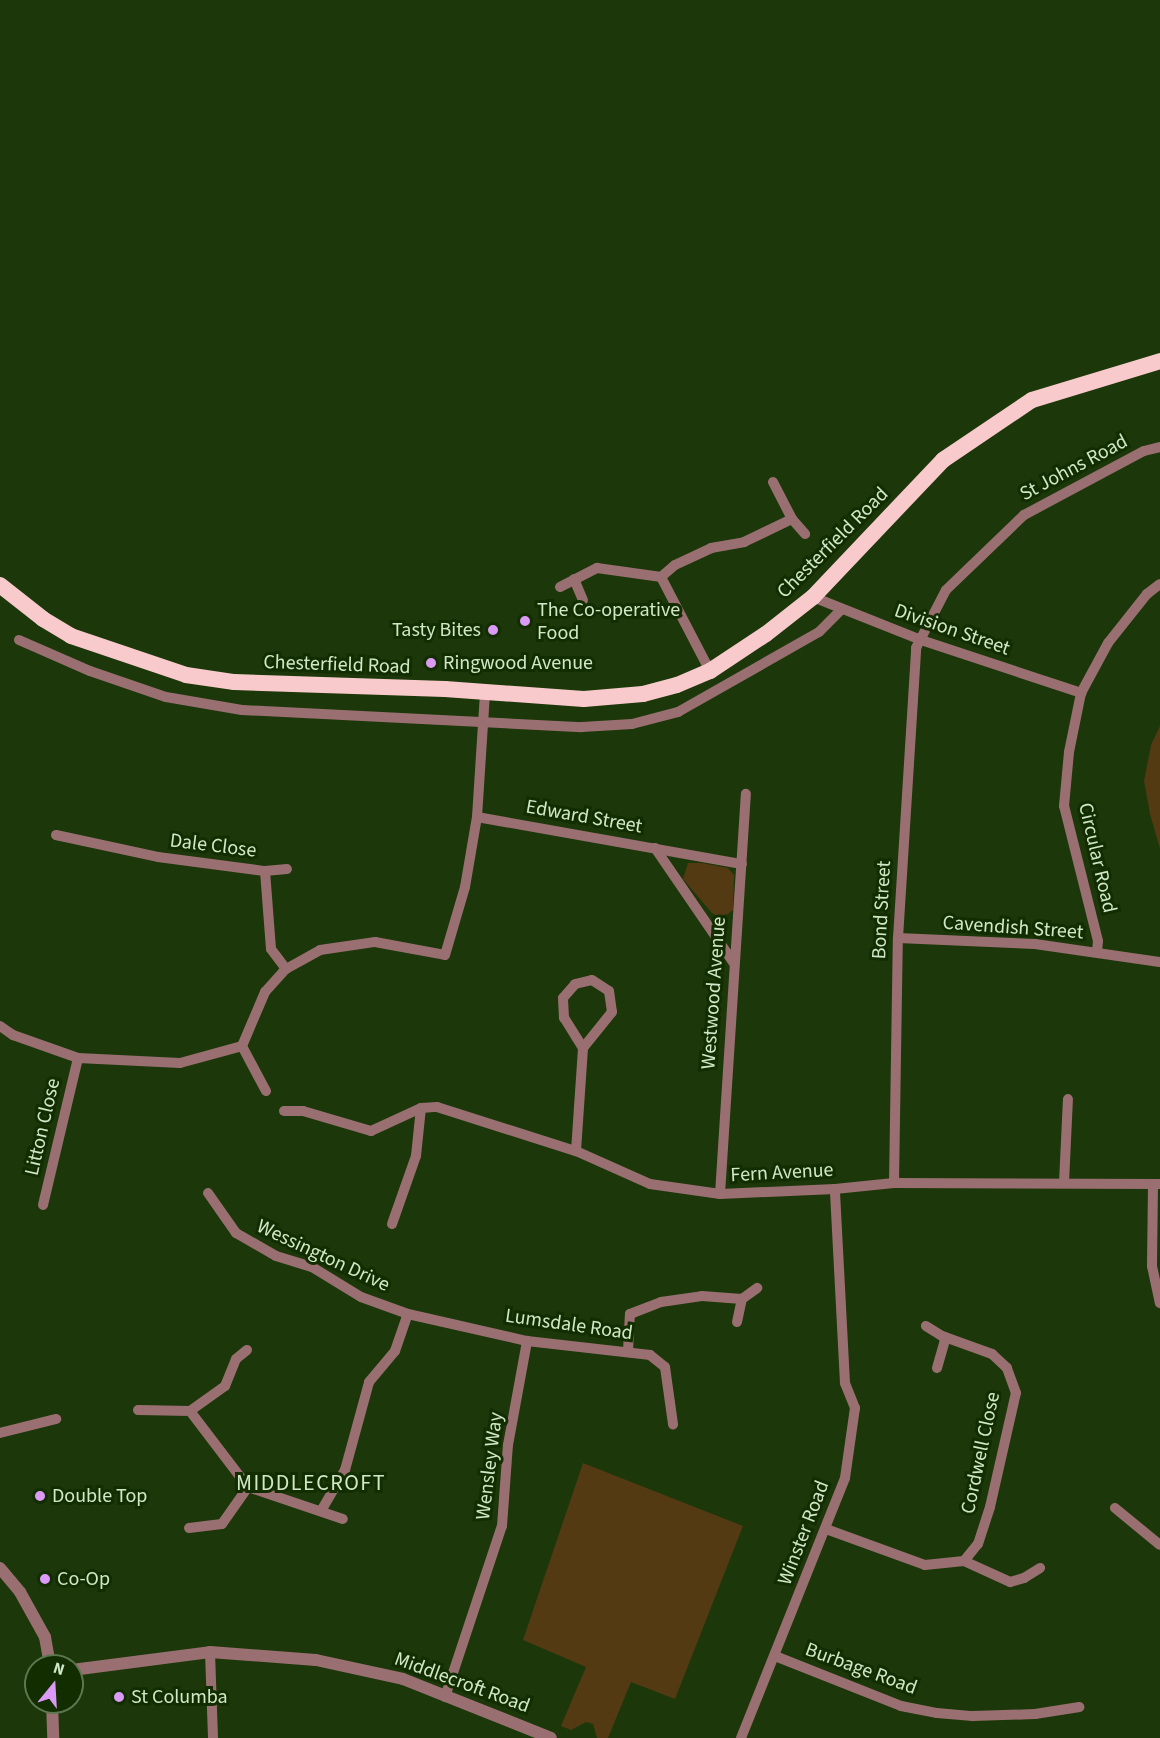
<!DOCTYPE html>
<style>
body{margin:0}
#map{position:relative;width:1160px;height:1738px;overflow:hidden;background:#1c3709;font-family:"Source Sans 3",sans-serif}
div>[style]{position:absolute}
[style*='--x']{left:calc(var(--x)*1px);top:calc(var(--y)*1px);width:calc(var(--w)*1px);rotate:calc(var(--a)*1deg)}
.green>*{inset:0;background:#533a13}
.minor>*{height:10px;margin:-5px;padding:0 5px;transform-origin:5px;border-radius:5px;background:#9a6f71}
.tertiary>*{height:12px;margin:-6px;padding:0 6px;transform-origin:6px;border-radius:6px;background:#9a6f71}
.trunk>*{height:16px;margin:-8px;padding:0 8px;transform-origin:8px;border-radius:8px;background:#f8cacc}
.dots>*{width:16px;height:16px;translate:-50% -50%;box-sizing:border-box;border:3px solid #122d00;border-radius:50%}
span{translate:-50% -50%;white-space:nowrap;text-align:center;line-height:1.15;-webkit-text-stroke:6px #122d00;paint-order:stroke}
.street-label{font-size:20px;color:#d1e7c7}
.poi-label{font-size:20px;color:#d1e7c7}
.left{translate:0 -50%;text-align:left}
.right{translate:-100% -50%;text-align:right}
.quarter-label{font-size:22px;color:#d1e7c7;letter-spacing:1.5px}
.north{position:absolute;left:24px;top:1654px;width:60px;height:60px;box-sizing:border-box;background:#122d00;border:2px solid #5e7750;border-radius:50%;rotate:18deg;font-size:16px;font-weight:700;line-height:24px;text-align:center;color:#d1e7c7}
.north::after{content:'';display:block;margin:auto;width:21px;height:27px;background:#db9af6;clip-path:polygon(50% 0,100% 100%,50% 72%,0 100%)}
</style>
<div id="map">
<div class="green">
<div style="clip-path:polygon(1160px 726px,1160px 849px,1150px 814px,1144px 781px,1151px 745px)"></div>
<div style="clip-path:polygon(688px 863px,702px 863px,728px 868px,734px 875px,733px 910px,725px 916px,719px 918px,711px 912px,683px 879px)"></div>
<div style="clip-path:polygon(583px 1463px,743px 1526px,675px 1699px,631px 1682px,608px 1738px,597px 1738px,593px 1724px,586px 1722px,571px 1730px,561px 1726px,586px 1667px,523px 1640px)"></div>
</div>
<div class="minor">
<div style="--x:773;--y:482;--w:42;--a:62.8"></div>
<div style="--x:792;--y:519;--w:20;--a:49"></div>
<div style="--x:661;--y:577;--w:18;--a:-41"></div>
<div style="--x:675;--y:565;--w:40;--a:-25"></div>
<div style="--x:711;--y:548;--w:34;--a:-10"></div>
<div style="--x:744;--y:542;--w:53;--a:-25.6"></div>
<div style="--x:661;--y:577;--w:106;--a:62.5"></div>
<div style="--x:574;--y:579;--w:23;--a:67"></div>
<div style="--x:560;--y:587;--w:42;--a:-27.2"></div>
<div style="--x:597;--y:568;--w:65;--a:8"></div>
<div style="--x:813;--y:597;--w:116;--a:21.7"></div>
<div style="--x:921;--y:640;--w:169;--a:18.3"></div>
<div style="--x:19;--y:640;--w:77;--a:23.6"></div>
<div style="--x:90;--y:671;--w:80;--a:18.9"></div>
<div style="--x:166;--y:697;--w:77;--a:9.7"></div>
<div style="--x:242;--y:710;--w:340;--a:2.9"></div>
<div style="--x:582;--y:727;--w:50;--a:-3.4"></div>
<div style="--x:632;--y:724;--w:48;--a:-14.6"></div>
<div style="--x:678;--y:712;--w:162;--a:-29.6"></div>
<div style="--x:819;--y:632;--w:31;--a:-45"></div>
<div style="--x:477;--y:817;--w:269;--a:10.1"></div>
<div style="--x:56;--y:835;--w:104;--a:12.2"></div>
<div style="--x:158;--y:857;--w:108;--a:7.5"></div>
<div style="--x:265;--y:871;--w:78;--a:85.6"></div>
<div style="--x:271;--y:949;--w:25;--a:53"></div>
<div style="--x:655;--y:848;--w:138;--a:55.6"></div>
<div style="--x:265;--y:871;--w:22;--a:-5"></div>
<div style="--x:898;--y:938;--w:137;--a:2.5"></div>
<div style="--x:1035;--y:944;--w:126;--a:8.2"></div>
<div style="--x:1097;--y:952;--w:11;--a:-85"></div>
<div style="--x:1098;--y:941;--w:139;--a:-104.1"></div>
<div style="--x:1064;--y:806;--w:54;--a:-84.7"></div>
<div style="--x:1069;--y:752;--w:60;--a:-78.5"></div>
<div style="--x:1081;--y:693;--w:57;--a:-61.6"></div>
<div style="--x:1108;--y:643;--w:63;--a:-51.5"></div>
<div style="--x:1147;--y:594;--w:16;--a:-38"></div>
<div style="--x:0;--y:1026;--w:16;--a:35"></div>
<div style="--x:13;--y:1035;--w:69;--a:19.5"></div>
<div style="--x:78;--y:1058;--w:102;--a:2.8"></div>
<div style="--x:180;--y:1063;--w:64;--a:-15.3"></div>
<div style="--x:266;--y:1091;--w:51;--a:-118.1"></div>
<div style="--x:242;--y:1046;--w:59;--a:-66.9"></div>
<div style="--x:265;--y:992;--w:31;--a:-48"></div>
<div style="--x:286;--y:969;--w:39;--a:-29"></div>
<div style="--x:320;--y:950;--w:56;--a:-8.3"></div>
<div style="--x:375;--y:942;--w:71;--a:10.5"></div>
<div style="--x:445;--y:955;--w:71;--a:-73.6"></div>
<div style="--x:465;--y:887;--w:71;--a:-80.3"></div>
<div style="--x:477;--y:817;--w:125;--a:-86.3"></div>
<div style="--x:284;--y:1111;--w:19;--a:0"></div>
<div style="--x:303;--y:1111;--w:71;--a:16.4"></div>
<div style="--x:371;--y:1131;--w:55;--a:-24.7"></div>
<div style="--x:421;--y:1108;--w:16;--a:-4"></div>
<div style="--x:437;--y:1107;--w:146;--a:17.6"></div>
<div style="--x:576;--y:1151;--w:81;--a:24"></div>
<div style="--x:650;--y:1184;--w:71;--a:8.1"></div>
<div style="--x:720;--y:1194;--w:115;--a:-2.5"></div>
<div style="--x:835;--y:1189;--w:59;--a:-5.8"></div>
<div style="--x:894;--y:1183;--w:266;--a:0.2"></div>
<div style="--x:576;--y:1151;--w:103;--a:-86.1"></div>
<div style="--x:583;--y:1048;--w:36;--a:-122"></div>
<div style="--x:564;--y:1018;--w:20;--a:-93"></div>
<div style="--x:563;--y:998;--w:18;--a:-49"></div>
<div style="--x:575;--y:984;--w:17;--a:-13"></div>
<div style="--x:592;--y:980;--w:20;--a:33"></div>
<div style="--x:609;--y:991;--w:21;--a:82"></div>
<div style="--x:612;--y:1012;--w:46;--a:128.9"></div>
<div style="--x:894;--y:1183;--w:245;--a:-89.1"></div>
<div style="--x:898;--y:938;--w:291;--a:-86.4"></div>
<div style="--x:916;--y:648;--w:65;--a:-62.7"></div>
<div style="--x:946;--y:590;--w:108;--a:-43.9"></div>
<div style="--x:1024;--y:515;--w:136;--a:-28.1"></div>
<div style="--x:1144;--y:451;--w:16;--a:-14"></div>
<div style="--x:1064;--y:1183;--w:84;--a:-87.3"></div>
<div style="--x:1153;--y:1184;--w:82;--a:90.7"></div>
<div style="--x:1152;--y:1266;--w:38;--a:78"></div>
<div style="--x:208;--y:1193;--w:49;--a:55"></div>
<div style="--x:236;--y:1233;--w:46;--a:29.9"></div>
<div style="--x:276;--y:1256;--w:38;--a:17"></div>
<div style="--x:312;--y:1267;--w:57;--a:31.5"></div>
<div style="--x:361;--y:1297;--w:50;--a:19.9"></div>
<div style="--x:408;--y:1314;--w:122;--a:12.8"></div>
<div style="--x:527;--y:1341;--w:124;--a:6.5"></div>
<div style="--x:650;--y:1355;--w:19;--a:39"></div>
<div style="--x:665;--y:1367;--w:58;--a:82"></div>
<div style="--x:720;--y:1194;--w:401;--a:-86.3"></div>
<div style="--x:43;--y:1205;--w:151;--a:-76.6"></div>
<div style="--x:392;--y:1224;--w:72;--a:-70.6"></div>
<div style="--x:416;--y:1156;--w:48;--a:-84.1"></div>
<div style="--x:737;--y:1322;--w:24;--a:-78"></div>
<div style="--x:742;--y:1299;--w:19;--a:-36"></div>
<div style="--x:247;--y:1350;--w:14;--a:141"></div>
<div style="--x:236;--y:1359;--w:29;--a:112"></div>
<div style="--x:225;--y:1386;--w:43;--a:144.5"></div>
<div style="--x:190;--y:1411;--w:96;--a:52.7"></div>
<div style="--x:248;--y:1487;--w:100;--a:18.6"></div>
<div style="--x:628;--y:1351;--w:37;--a:-87"></div>
<div style="--x:630;--y:1314;--w:33;--a:-21"></div>
<div style="--x:661;--y:1302;--w:41;--a:-8.3"></div>
<div style="--x:702;--y:1296;--w:40;--a:4.3"></div>
<div style="--x:937;--y:1368;--w:32;--a:-74"></div>
<div style="--x:138;--y:1410;--w:52;--a:1.1"></div>
<div style="--x:0;--y:1433;--w:58;--a:-14"></div>
<div style="--x:1115;--y:1508;--w:58;--a:39.4"></div>
<div style="--x:321;--y:1511;--w:48;--a:-59.7"></div>
<div style="--x:345;--y:1470;--w:91;--a:-74.7"></div>
<div style="--x:369;--y:1382;--w:40;--a:-50"></div>
<div style="--x:395;--y:1351;--w:39;--a:-71"></div>
<div style="--x:189;--y:1528;--w:33;--a:-7"></div>
<div style="--x:222;--y:1524;--w:45;--a:-54.9"></div>
<div style="--x:826;--y:1529;--w:105;--a:20"></div>
<div style="--x:925;--y:1565;--w:39;--a:-6"></div>
<div style="--x:964;--y:1561;--w:22;--a:-51"></div>
<div style="--x:978;--y:1544;--w:39;--a:-72"></div>
<div style="--x:990;--y:1507;--w:117;--a:-77.2"></div>
<div style="--x:1016;--y:1393;--w:27;--a:-110"></div>
<div style="--x:1007;--y:1368;--w:21;--a:-137"></div>
<div style="--x:992;--y:1354;--w:53;--a:-160.2"></div>
<div style="--x:942;--y:1336;--w:19;--a:-148"></div>
<div style="--x:964;--y:1561;--w:51;--a:24.5"></div>
<div style="--x:1010;--y:1582;--w:15;--a:-16"></div>
<div style="--x:1024;--y:1578;--w:19;--a:-32"></div>
<div style="--x:210;--y:1652;--w:86;--a:88"></div>
<div style="--x:775;--y:1656;--w:136;--a:21.6"></div>
<div style="--x:901;--y:1706;--w:37;--a:11"></div>
<div style="--x:937;--y:1713;--w:36;--a:5"></div>
<div style="--x:973;--y:1716;--w:62;--a:-1.8"></div>
<div style="--x:1035;--y:1714;--w:45;--a:-9"></div>
<div style="--x:445;--y:1697;--w:180;--a:-71.6"></div>
<div style="--x:502;--y:1526;--w:81;--a:-85.8"></div>
<div style="--x:508;--y:1445;--w:106;--a:-79.6"></div>
<div style="--x:741;--y:1738;--w:280;--a:-68.2"></div>
<div style="--x:845;--y:1478;--w:71;--a:-81.9"></div>
<div style="--x:855;--y:1408;--w:27;--a:-112"></div>
<div style="--x:845;--y:1383;--w:194;--a:-93"></div>
</div>
<div class="tertiary">
<div style="--x:0;--y:1568;--w:31;--a:50"></div>
<div style="--x:20;--y:1592;--w:51;--a:60.9"></div>
<div style="--x:45;--y:1637;--w:29;--a:80"></div>
<div style="--x:72;--y:1670;--w:139;--a:-7.4"></div>
<div style="--x:210;--y:1652;--w:106;--a:4.3"></div>
<div style="--x:316;--y:1660;--w:89;--a:12.3"></div>
<div style="--x:403;--y:1679;--w:159;--a:21.7"></div>
<div style="--x:52;--y:1702;--w:36;--a:88"></div>
</div>
<div class="trunk">
<div style="--x:0;--y:585;--w:55;--a:38.3"></div>
<div style="--x:43;--y:619;--w:33;--a:31"></div>
<div style="--x:71;--y:636;--w:121;--a:18.7"></div>
<div style="--x:186;--y:675;--w:49;--a:8.3"></div>
<div style="--x:234;--y:682;--w:211;--a:1.9"></div>
<div style="--x:445;--y:689;--w:139;--a:4.1"></div>
<div style="--x:584;--y:699;--w:59;--a:-4.8"></div>
<div style="--x:643;--y:694;--w:35;--a:-15"></div>
<div style="--x:677;--y:685;--w:36;--a:-23"></div>
<div style="--x:710;--y:671;--w:67;--a:-33.5"></div>
<div style="--x:766;--y:634;--w:60;--a:-38.2"></div>
<div style="--x:813;--y:597;--w:189;--a:-46.5"></div>
<div style="--x:943;--y:460;--w:107;--a:-34"></div>
<div style="--x:1032;--y:400;--w:134;--a:-16.9"></div>
</div>
<div class="dots">
<div style="left:525px;top:621px;background:#db9af6"></div>
<div style="left:493px;top:630px;background:#db9af6"></div>
<div style="left:431px;top:663px;background:#db9af6"></div>
<div style="left:40px;top:1496px;background:#db9af6"></div>
<div style="left:45px;top:1579px;background:#db9af6"></div>
<div style="left:119px;top:1697px;background:#db9af6"></div>
</div>
<div class="street-label">
<span style="left:1074px;top:468px;rotate:-28deg">St Johns Road</span>
<span style="left:833px;top:543px;rotate:-45deg">Chesterfield Road</span>
<span style="left:952px;top:630px;rotate:19deg">Division Street</span>
<span style="left:337px;top:665px;rotate:2deg">Chesterfield Road</span>
<span style="left:584px;top:817px;rotate:10deg">Edward Street</span>
<span style="left:213px;top:846px;rotate:7deg">Dale Close</span>
<span style="left:1097px;top:858px;rotate:77deg">Circular Road</span>
<span style="left:882px;top:910px;rotate:-87deg">Bond Street</span>
<span style="left:1013px;top:928px;rotate:4deg">Cavendish Street</span>
<span style="left:714px;top:993px;rotate:-86deg">Westwood Avenue</span>
<span style="left:43px;top:1127px;rotate:-77deg">Litton Close</span>
<span style="left:782px;top:1173px;rotate:-3deg">Fern Avenue</span>
<span style="left:323px;top:1256px;rotate:25deg">Wessington Drive</span>
<span style="left:569px;top:1325px;rotate:8deg">Lumsdale Road</span>
<span style="left:981px;top:1453px;rotate:-78deg">Cordwell Close</span>
<span style="left:490px;top:1466px;rotate:-83deg">Wensley Way</span>
<span style="left:804px;top:1533px;rotate:-69deg">Winster Road</span>
<span style="left:861px;top:1669px;rotate:20deg">Burbage Road</span>
<span style="left:462px;top:1683px;rotate:20deg">Middlecroft Road</span>
</div>
<div class="poi-label">
<span class="left" style="left:537px;top:622px">The Co-operative<br>Food</span>
<span class="right" style="left:481px;top:630px">Tasty Bites</span>
<span class="left" style="left:443px;top:663px">Ringwood Avenue</span>
<span class="left" style="left:52px;top:1496px">Double Top</span>
<span class="left" style="left:57px;top:1579px">Co-Op</span>
<span class="left" style="left:131px;top:1697px">St Columba</span>
</div>
<div class="quarter-label">
<span style="left:311px;top:1484px">MIDDLECROFT</span>
</div>
<div class="north">N</div>
</div>
